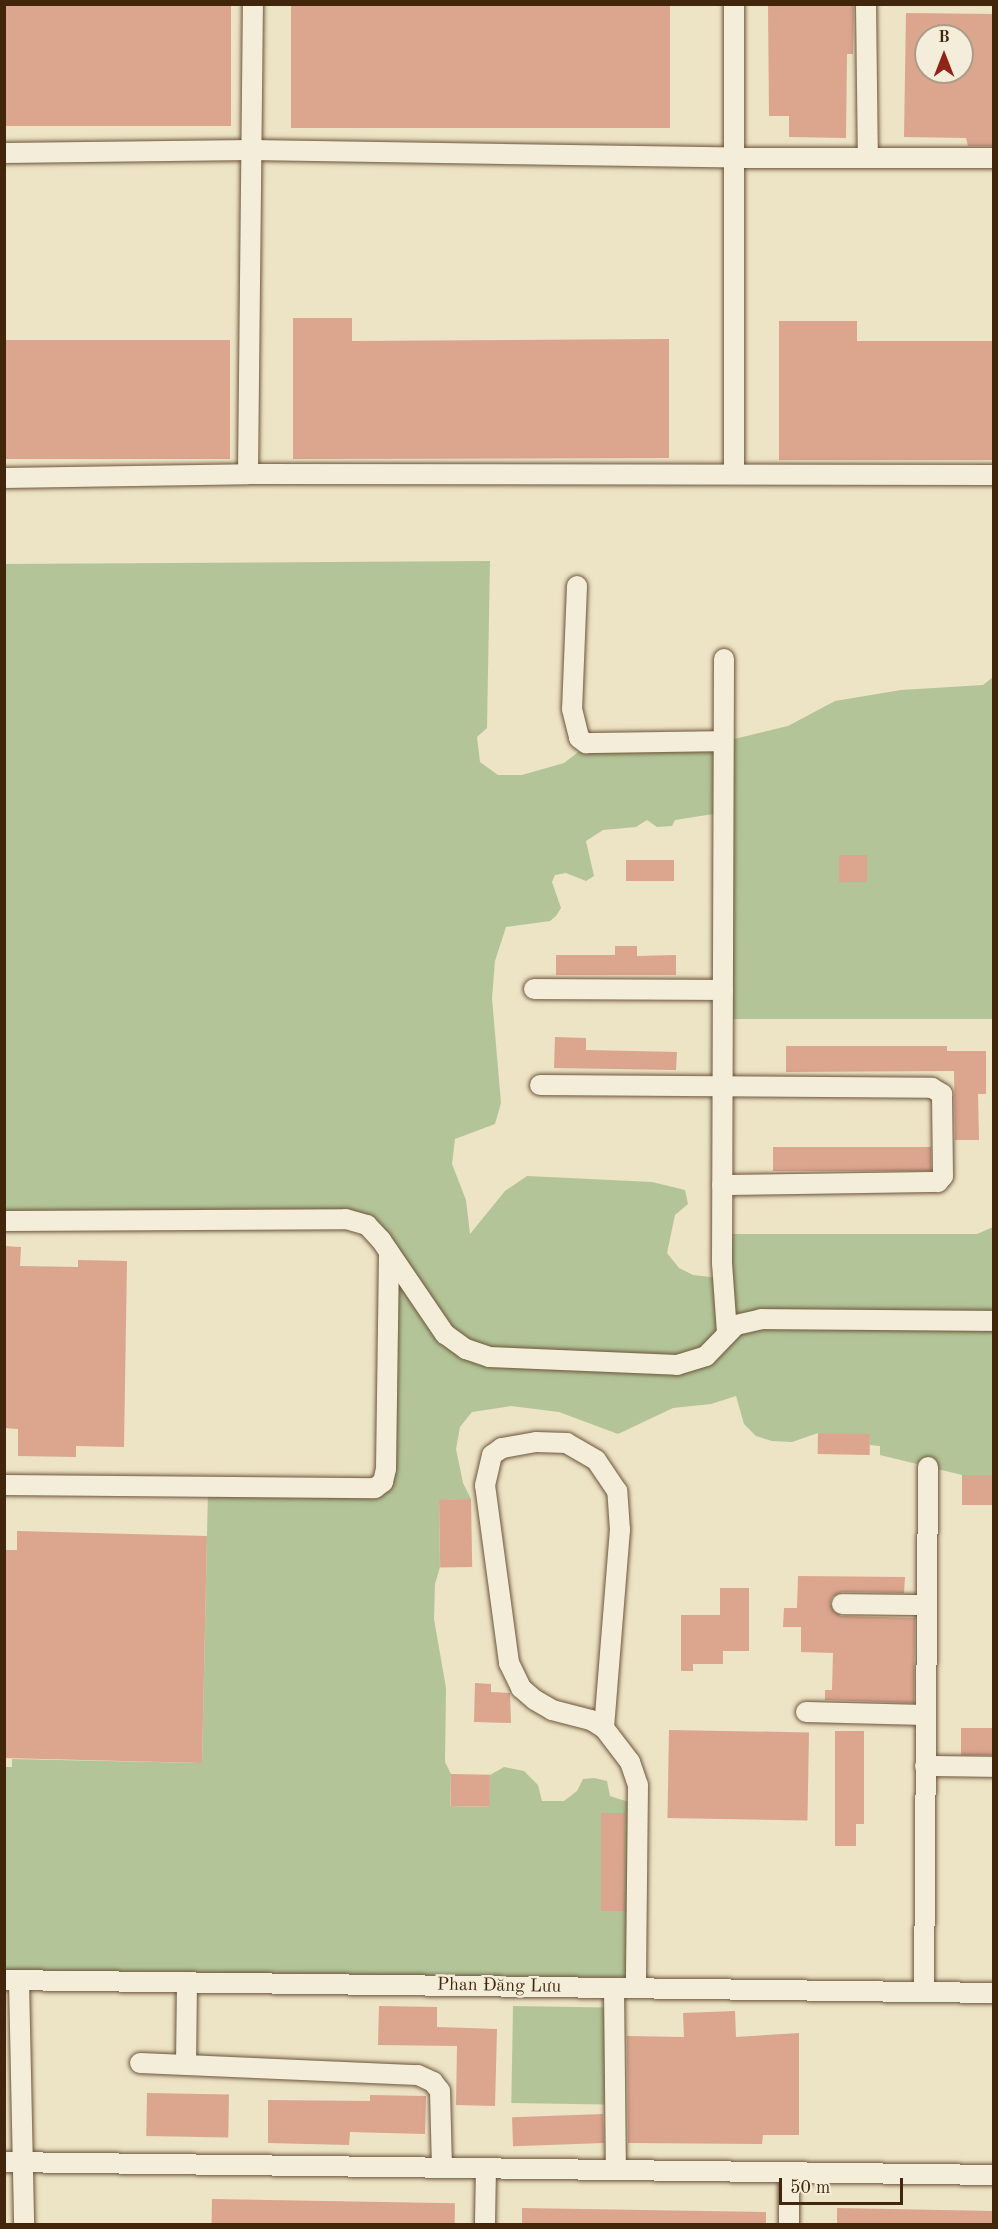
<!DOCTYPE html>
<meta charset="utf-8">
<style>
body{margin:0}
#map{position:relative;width:998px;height:2229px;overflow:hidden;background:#ede3c5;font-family:"Old Standard TT",serif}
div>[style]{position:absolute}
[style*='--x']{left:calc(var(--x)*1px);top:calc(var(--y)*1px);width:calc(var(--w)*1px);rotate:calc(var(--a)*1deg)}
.green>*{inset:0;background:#b3c598;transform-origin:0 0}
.building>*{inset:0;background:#dba58e;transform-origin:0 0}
.roads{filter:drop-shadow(0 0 2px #6d553a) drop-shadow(0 0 2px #6d553a)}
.minor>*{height:20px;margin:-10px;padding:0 10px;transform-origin:10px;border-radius:10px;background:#f3edd9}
span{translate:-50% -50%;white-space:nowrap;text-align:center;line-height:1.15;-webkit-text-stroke:5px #f3edd9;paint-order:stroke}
.street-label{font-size:18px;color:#42260c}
.frame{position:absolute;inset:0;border:6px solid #42260c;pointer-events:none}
.north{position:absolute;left:914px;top:24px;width:60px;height:60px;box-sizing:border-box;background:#f3edd9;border:2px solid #ac9d87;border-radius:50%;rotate:0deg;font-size:16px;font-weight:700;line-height:24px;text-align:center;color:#42260c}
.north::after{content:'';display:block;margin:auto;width:21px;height:27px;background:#8f2418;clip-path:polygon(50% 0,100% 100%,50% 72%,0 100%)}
.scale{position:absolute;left:779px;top:2178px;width:124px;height:27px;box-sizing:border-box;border:3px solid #42260c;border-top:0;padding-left:8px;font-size:18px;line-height:21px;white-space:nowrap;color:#42260c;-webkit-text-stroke:4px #f3edd9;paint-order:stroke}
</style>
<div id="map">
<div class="green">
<div style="clip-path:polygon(490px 561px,487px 728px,477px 737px,480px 762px,498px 775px,522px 775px,564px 763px,586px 746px,719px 745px,720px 813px,675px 820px,672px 826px,657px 827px,647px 820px,636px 827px,603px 830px,586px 841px,594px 876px,586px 881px,566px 873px,555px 875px,552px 882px,561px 908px,556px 916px,550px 921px,506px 927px,495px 961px,492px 998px,501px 1103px,495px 1124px,455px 1139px,452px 1164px,466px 1200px,470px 1234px,505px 1191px,527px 1176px,652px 1182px,685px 1190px,688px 1204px,675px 1215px,667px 1253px,679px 1268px,693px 1275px,719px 1278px,723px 1332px,691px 1359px,490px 1354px,448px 1331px,369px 1222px,5px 1217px,4px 564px)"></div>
<div style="clip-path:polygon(993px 677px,993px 1019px,726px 1019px,726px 741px,788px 726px,835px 701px,901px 690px,983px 685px)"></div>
<div style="clip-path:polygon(993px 1227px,993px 1317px,734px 1322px,725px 1234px,977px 1234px)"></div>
<div style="clip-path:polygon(393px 1263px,464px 1352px,679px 1368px,738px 1328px,993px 1324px,993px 1475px,962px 1475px,880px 1455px,880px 1446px,870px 1445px,870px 1435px,818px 1433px,792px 1442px,772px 1441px,756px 1436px,744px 1424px,736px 1396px,711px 1404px,673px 1408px,618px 1434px,559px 1412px,511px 1406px,472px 1412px,460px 1427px,456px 1449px,463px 1483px,471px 1499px,439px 1500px,440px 1567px,435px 1584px,434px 1619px,446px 1688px,445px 1762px,451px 1774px,450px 1806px,489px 1807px,490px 1775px,504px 1767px,524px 1771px,538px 1785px,542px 1801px,564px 1801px,577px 1791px,583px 1779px,594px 1778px,607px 1781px,610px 1796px,635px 1804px,633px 1978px,5px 1970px,4px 1767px,12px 1767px,12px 1759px,202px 1763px,208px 1490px,376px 1491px)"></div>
<div style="left:513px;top:2006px;width:93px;height:97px;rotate:1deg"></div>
</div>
<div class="building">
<div style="left:4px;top:4px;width:227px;height:122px"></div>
<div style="left:291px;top:4px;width:379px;height:124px"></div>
<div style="clip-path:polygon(768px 4px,854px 4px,853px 54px,847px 54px,846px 138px,789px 137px,789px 116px,769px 116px)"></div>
<div style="clip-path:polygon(evenodd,906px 13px,993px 14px,993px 146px,968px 146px,966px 138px,904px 137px,906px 13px,926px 36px,962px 36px,962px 72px,926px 72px,926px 36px)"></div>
<div style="clip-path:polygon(293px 318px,352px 318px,352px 341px,669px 339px,669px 458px,293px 459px)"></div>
<div style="clip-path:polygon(779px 321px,857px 321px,857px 341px,993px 341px,993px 460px,779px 460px)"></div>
<div style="left:4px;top:340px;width:226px;height:119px"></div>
<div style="left:839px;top:855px;width:28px;height:27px"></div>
<div style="left:626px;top:860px;width:48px;height:21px"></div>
<div style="clip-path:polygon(615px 946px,637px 946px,637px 956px,676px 955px,676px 975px,556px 975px,556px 955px,615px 955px)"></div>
<div style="clip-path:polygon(555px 1037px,586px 1038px,586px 1050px,677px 1052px,676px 1070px,554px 1068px)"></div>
<div style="clip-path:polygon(786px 1046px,947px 1046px,947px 1051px,986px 1051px,986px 1094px,978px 1094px,979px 1140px,955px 1140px,954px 1071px,786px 1072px)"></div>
<div style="left:773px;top:1147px;width:158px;height:24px"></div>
<div style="clip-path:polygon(4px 1246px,21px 1247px,20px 1266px,78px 1267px,78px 1260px,127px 1261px,124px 1447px,76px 1446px,76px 1457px,18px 1456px,18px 1429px,4px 1428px)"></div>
<div style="left:818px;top:1433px;width:52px;height:21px;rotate:1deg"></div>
<div style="left:962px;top:1475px;width:31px;height:30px"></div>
<div style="left:471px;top:1499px;width:68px;height:32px;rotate:89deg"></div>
<div style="clip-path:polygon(17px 1531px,207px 1536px,202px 1763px,4px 1758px,4px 1550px,17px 1550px)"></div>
<div style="clip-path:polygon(798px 1576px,905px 1577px,904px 1593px,842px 1592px,832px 1597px,830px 1604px,841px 1616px,915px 1618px,914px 1703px,825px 1700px,825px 1690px,832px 1690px,833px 1653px,801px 1652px,801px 1627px,783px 1627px,784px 1608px,797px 1608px)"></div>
<div style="clip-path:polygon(720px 1588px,749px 1588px,749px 1651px,723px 1651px,723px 1664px,693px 1664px,693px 1671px,681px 1671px,681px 1615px,720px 1615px)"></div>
<div style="clip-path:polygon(475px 1683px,491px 1684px,491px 1692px,510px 1693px,511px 1723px,474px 1722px)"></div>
<div style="left:961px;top:1728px;width:32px;height:27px"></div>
<div style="left:669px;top:1730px;width:140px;height:88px;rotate:1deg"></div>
<div style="clip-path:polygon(835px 1731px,864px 1731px,864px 1824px,856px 1824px,856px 1846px,835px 1846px)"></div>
<div style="left:451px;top:1774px;width:39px;height:32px;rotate:1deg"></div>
<div style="left:601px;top:1813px;width:24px;height:98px"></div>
<div style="clip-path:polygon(379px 2006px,437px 2007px,437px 2027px,497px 2029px,495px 2106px,456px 2105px,457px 2046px,378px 2045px)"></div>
<div style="clip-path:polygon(735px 2011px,736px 2037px,799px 2033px,799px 2135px,763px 2135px,762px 2144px,628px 2143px,627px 2036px,684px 2037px,683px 2013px)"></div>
<div style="left:147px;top:2093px;width:82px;height:43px;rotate:1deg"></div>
<div style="clip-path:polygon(370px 2095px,426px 2096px,425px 2134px,350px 2132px,349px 2145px,268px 2143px,268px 2100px,370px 2101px)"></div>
<div style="left:603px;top:2114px;width:29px;height:91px;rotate:88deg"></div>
<div style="left:212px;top:2199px;width:243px;height:25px;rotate:1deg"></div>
<div style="clip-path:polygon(522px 2208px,766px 2212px,766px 2224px,522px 2224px)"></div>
<div style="clip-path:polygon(837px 2208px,993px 2211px,993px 2224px,837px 2224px)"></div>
</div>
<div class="roads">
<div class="minor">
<div style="--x:866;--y:4;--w:154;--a:89.3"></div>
<div style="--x:4;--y:153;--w:247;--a:-0.7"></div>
<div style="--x:251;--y:150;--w:484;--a:0.9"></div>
<div style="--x:735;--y:158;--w:259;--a:0"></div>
<div style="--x:734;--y:473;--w:469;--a:-90"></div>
<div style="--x:248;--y:474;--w:470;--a:-89.4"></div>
<div style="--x:4;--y:478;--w:244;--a:-0.9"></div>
<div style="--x:248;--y:474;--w:746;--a:0.08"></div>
<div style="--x:577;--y:586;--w:123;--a:92.3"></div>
<div style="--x:572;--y:709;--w:30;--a:76"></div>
<div style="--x:579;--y:738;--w:9;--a:36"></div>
<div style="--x:586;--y:743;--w:137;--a:-0.8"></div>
<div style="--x:724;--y:659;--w:604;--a:90.19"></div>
<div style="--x:722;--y:1263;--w:70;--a:85.9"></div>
<div style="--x:534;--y:989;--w:189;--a:0.3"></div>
<div style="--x:540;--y:1085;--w:392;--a:0.4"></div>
<div style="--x:932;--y:1088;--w:12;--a:31"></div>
<div style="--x:942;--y:1094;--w:82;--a:89.3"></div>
<div style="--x:943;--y:1176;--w:8;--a:130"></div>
<div style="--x:938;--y:1182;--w:216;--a:179.2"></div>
<div style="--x:4;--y:1221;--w:342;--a:-0.3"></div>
<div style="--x:346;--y:1219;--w:22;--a:16"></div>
<div style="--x:367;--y:1225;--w:21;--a:47"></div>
<div style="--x:381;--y:1240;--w:114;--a:55.8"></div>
<div style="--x:445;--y:1334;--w:26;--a:36"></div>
<div style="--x:466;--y:1349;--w:24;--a:19"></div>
<div style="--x:489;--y:1357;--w:188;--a:2.4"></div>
<div style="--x:677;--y:1365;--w:30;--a:-17"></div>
<div style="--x:706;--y:1356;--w:43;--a:-45.9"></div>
<div style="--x:736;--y:1325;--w:26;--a:-13"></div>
<div style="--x:761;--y:1319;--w:233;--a:0.5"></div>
<div style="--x:4;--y:1485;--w:371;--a:0.5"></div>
<div style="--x:375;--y:1488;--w:10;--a:-37"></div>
<div style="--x:383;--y:1482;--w:13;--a:-77"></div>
<div style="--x:386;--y:1469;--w:217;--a:-89.2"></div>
<div style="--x:842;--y:1604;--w:84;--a:0.7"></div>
<div style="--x:806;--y:1712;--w:119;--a:1.4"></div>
<div style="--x:604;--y:1728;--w:199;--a:-85.4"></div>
<div style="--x:620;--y:1530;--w:39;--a:-94"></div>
<div style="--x:617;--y:1491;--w:37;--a:-124"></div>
<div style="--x:596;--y:1460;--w:34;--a:-150"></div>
<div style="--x:567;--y:1443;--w:31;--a:-178"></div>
<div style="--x:536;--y:1442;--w:35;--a:170"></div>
<div style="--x:502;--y:1448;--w:12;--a:145"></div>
<div style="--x:492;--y:1455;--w:31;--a:103"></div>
<div style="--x:485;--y:1485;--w:180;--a:82.3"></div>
<div style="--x:509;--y:1663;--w:28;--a:64"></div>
<div style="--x:521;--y:1688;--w:18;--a:41"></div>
<div style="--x:535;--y:1700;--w:20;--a:30"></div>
<div style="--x:552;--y:1710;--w:40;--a:14.4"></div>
<div style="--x:591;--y:1720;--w:15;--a:32"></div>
<div style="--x:604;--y:1728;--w:43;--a:52.6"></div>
<div style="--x:630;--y:1762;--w:24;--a:71"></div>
<div style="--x:638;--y:1785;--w:202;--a:90.6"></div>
<div style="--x:925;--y:1766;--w:69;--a:0.8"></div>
<div style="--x:4;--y:1980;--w:990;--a:0.75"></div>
<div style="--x:19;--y:1980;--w:244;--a:88.8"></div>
<div style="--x:614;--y:1988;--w:182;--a:89.4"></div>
<div style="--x:924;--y:1992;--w:525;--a:-89.56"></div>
<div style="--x:140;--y:2063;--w:278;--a:2.5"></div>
<div style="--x:418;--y:2075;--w:17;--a:25"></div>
<div style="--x:433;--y:2082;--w:11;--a:52"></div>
<div style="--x:440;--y:2091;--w:77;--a:88.5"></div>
<div style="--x:186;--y:2065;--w:83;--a:-89.3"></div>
<div style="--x:4;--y:2162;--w:990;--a:0.75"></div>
<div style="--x:485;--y:2224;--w:56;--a:-89"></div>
<div style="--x:789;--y:2224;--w:52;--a:-90"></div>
</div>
</div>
<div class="street-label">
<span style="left:499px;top:1986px;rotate:1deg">Phan Đăng Lưu</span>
</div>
<div class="frame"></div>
<div class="north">B</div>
<div class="scale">50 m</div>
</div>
